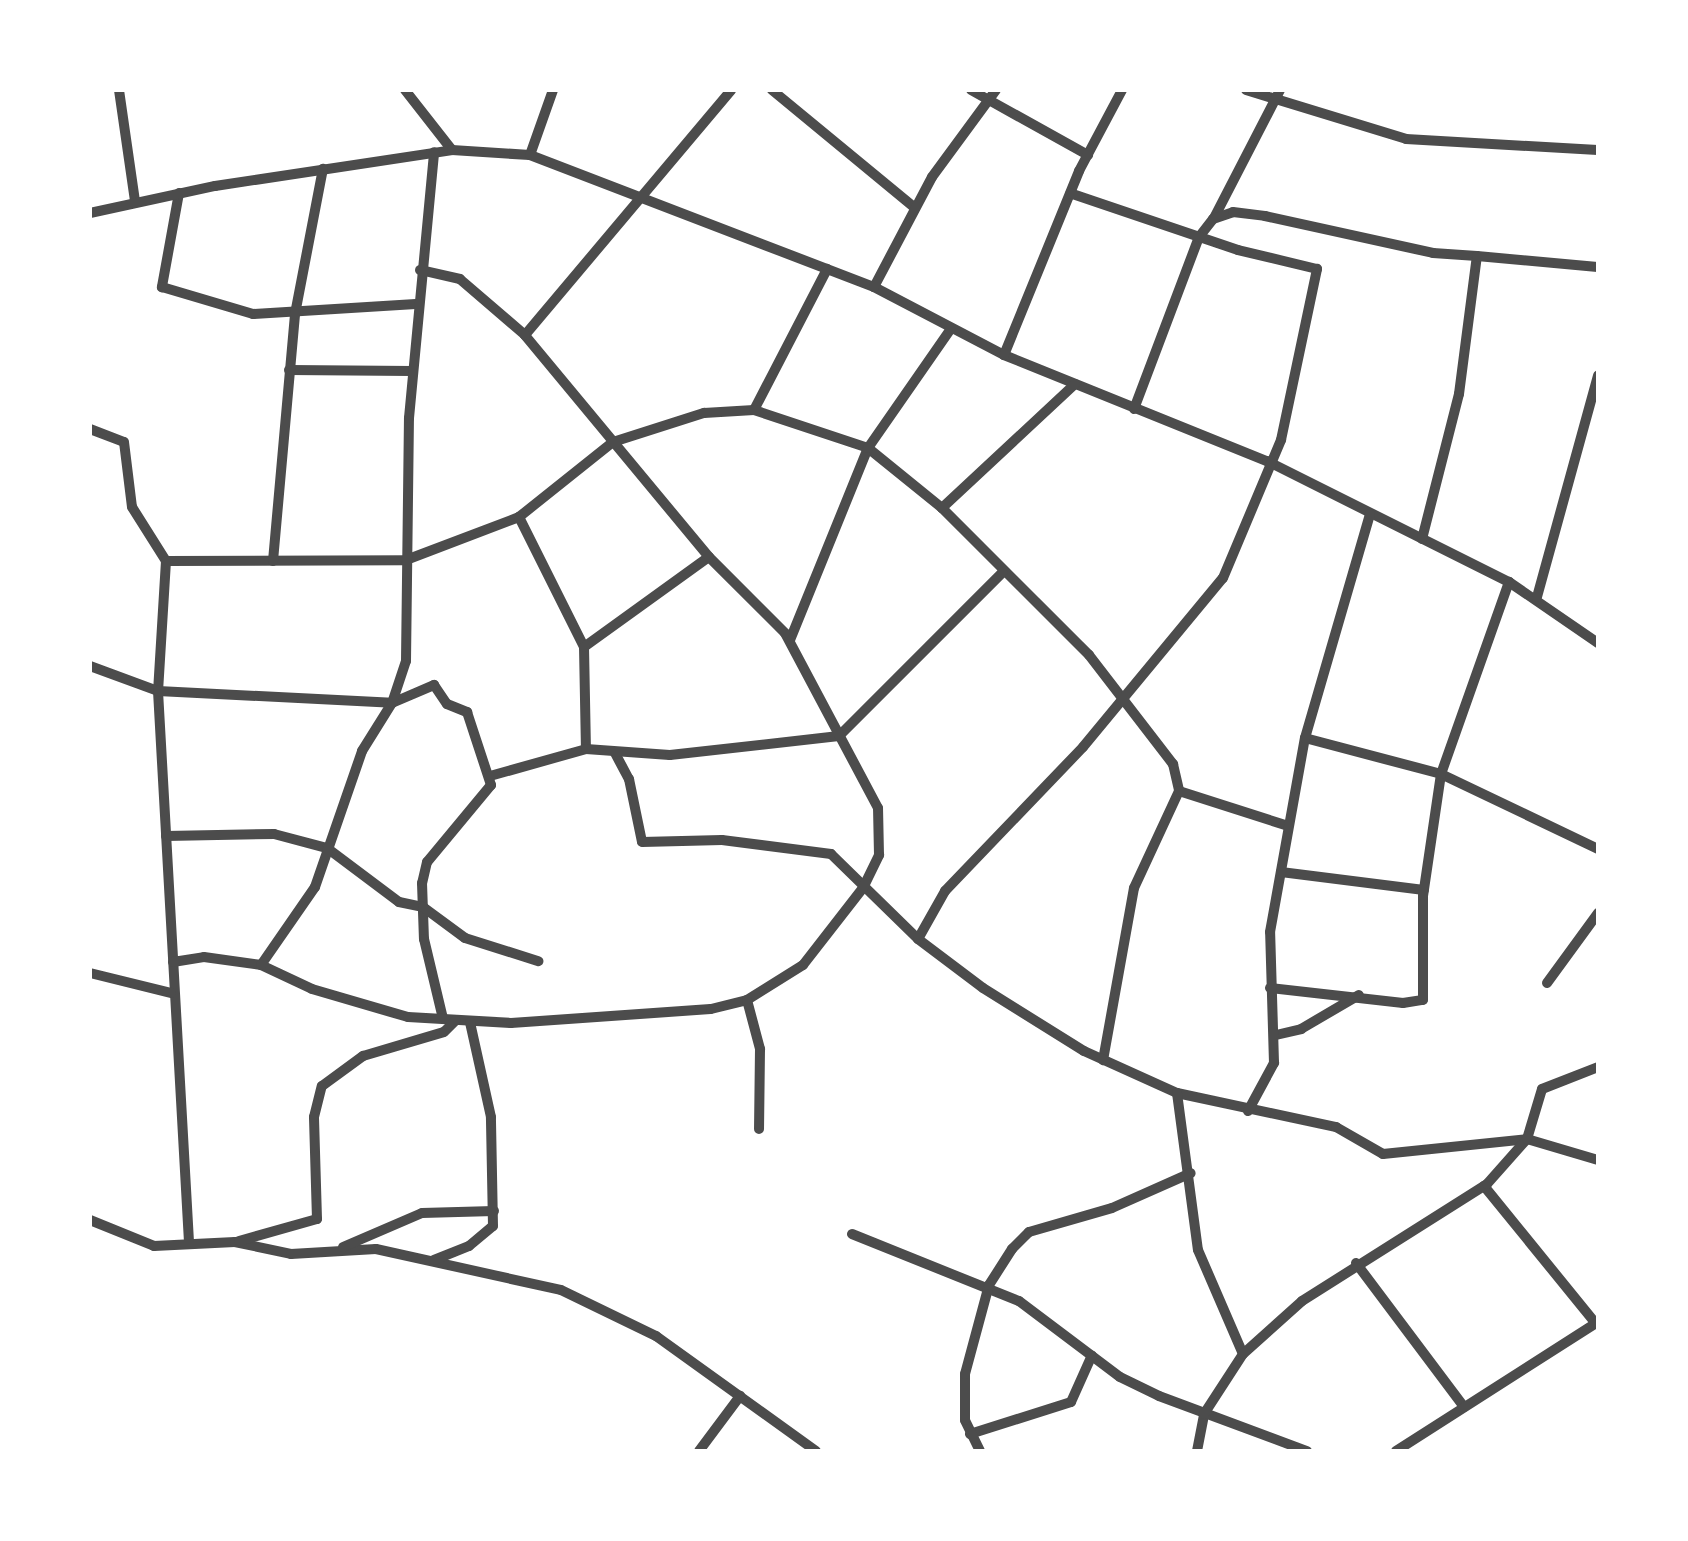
<!DOCTYPE html>
<style>
body{margin:0}
#map{position:relative;width:1688px;height:1541px;overflow:hidden;background:#fff;font-family:"Times New Roman",serif}
div>[style]{position:absolute}
[style*='--x']{left:calc(var(--x)*1px);top:calc(var(--y)*1px);width:calc(var(--w)*1px);rotate:calc(var(--a)*1deg)}
.minor>*{height:10px;margin:-5px;padding:0 5px;transform-origin:5px;border-radius:5px;background:#4c4c4c}
span{translate:-50% -50%;white-space:nowrap;text-align:center;line-height:1.15;-webkit-text-stroke:8px #fff;paint-order:stroke}
.frame{position:absolute;inset:0;border:92px solid #fff;pointer-events:none}
</style>
<div id="map">
<div class="minor">
<div style="--x:119;--y:90;--w:112;--a:81.8"></div>
<div style="--x:405;--y:90;--w:76;--a:51.9"></div>
<div style="--x:772;--y:90;--w:184;--a:39.5"></div>
<div style="--x:971;--y:90;--w:134;--a:29.1"></div>
<div style="--x:1246;--y:90;--w:167;--a:17"></div>
<div style="--x:1406;--y:139;--w:192;--a:3.3"></div>
<div style="--x:530;--y:155;--w:69;--a:-70.5"></div>
<div style="--x:179;--y:193;--w:96;--a:100.3"></div>
<div style="--x:162;--y:287;--w:95;--a:16.5"></div>
<div style="--x:253;--y:314;--w:163;--a:-3.5"></div>
<div style="--x:90;--y:213;--w:128;--a:-12.2"></div>
<div style="--x:215;--y:186;--w:240;--a:-8.6"></div>
<div style="--x:452;--y:150;--w:78;--a:3.7"></div>
<div style="--x:530;--y:155;--w:368;--a:21"></div>
<div style="--x:874;--y:287;--w:147;--a:27.6"></div>
<div style="--x:1004;--y:355;--w:284;--a:22"></div>
<div style="--x:1267;--y:461;--w:271;--a:26.6"></div>
<div style="--x:1509;--y:582;--w:108;--a:34.4"></div>
<div style="--x:1214;--y:218;--w:144;--a:-62.7"></div>
<div style="--x:874;--y:287;--w:124;--a:-62.2"></div>
<div style="--x:932;--y:177;--w:108;--a:-53.7"></div>
<div style="--x:525;--y:335;--w:320;--a:-49.9"></div>
<div style="--x:1004;--y:355;--w:199;--a:-67.8"></div>
<div style="--x:1079;--y:171;--w:92;--a:-62"></div>
<div style="--x:289;--y:370;--w:123;--a:0.5"></div>
<div style="--x:1134;--y:409;--w:184;--a:-69.3"></div>
<div style="--x:1199;--y:237;--w:23;--a:-52"></div>
<div style="--x:1213;--y:219;--w:21;--a:-19"></div>
<div style="--x:1233;--y:212;--w:32;--a:7"></div>
<div style="--x:1265;--y:216;--w:172;--a:12.4"></div>
<div style="--x:1433;--y:253;--w:44;--a:3.9"></div>
<div style="--x:754;--y:410;--w:159;--a:-62.6"></div>
<div style="--x:90;--y:429;--w:36;--a:21"></div>
<div style="--x:124;--y:442;--w:65;--a:83"></div>
<div style="--x:132;--y:507;--w:64;--a:57.8"></div>
<div style="--x:166;--y:561;--w:240;--a:-0.2"></div>
<div style="--x:406;--y:560;--w:121;--a:-20.8"></div>
<div style="--x:519;--y:517;--w:120;--a:-38.6"></div>
<div style="--x:613;--y:442;--w:96;--a:-17.7"></div>
<div style="--x:704;--y:413;--w:50;--a:-3.4"></div>
<div style="--x:754;--y:410;--w:120;--a:18.4"></div>
<div style="--x:868;--y:448;--w:95;--a:39"></div>
<div style="--x:942;--y:508;--w:208;--a:45"></div>
<div style="--x:1089;--y:655;--w:138;--a:52.4"></div>
<div style="--x:1173;--y:764;--w:28;--a:77"></div>
<div style="--x:1179;--y:791;--w:107;--a:114.9"></div>
<div style="--x:1134;--y:888;--w:175;--a:100.2"></div>
<div style="--x:942;--y:508;--w:182;--a:-43"></div>
<div style="--x:519;--y:517;--w:145;--a:63.4"></div>
<div style="--x:584;--y:647;--w:102;--a:88.9"></div>
<div style="--x:1422;--y:539;--w:150;--a:-75.7"></div>
<div style="--x:1459;--y:394;--w:139;--a:-82.6"></div>
<div style="--x:1477;--y:256;--w:121;--a:5.2"></div>
<div style="--x:166;--y:561;--w:130;--a:93.5"></div>
<div style="--x:158;--y:691;--w:552;--a:86.78"></div>
<div style="--x:273;--y:561;--w:248;--a:-84.9"></div>
<div style="--x:295;--y:314;--w:148;--a:-79.1"></div>
<div style="--x:1537;--y:597;--w:230;--a:-74.6"></div>
<div style="--x:790;--y:640;--w:207;--a:-67.9"></div>
<div style="--x:868;--y:448;--w:144;--a:-55.2"></div>
<div style="--x:584;--y:647;--w:154;--a:-35.8"></div>
<div style="--x:90;--y:666;--w:72;--a:20.2"></div>
<div style="--x:158;--y:691;--w:234;--a:2.9"></div>
<div style="--x:392;--y:703;--w:46;--a:-23.2"></div>
<div style="--x:434;--y:685;--w:23;--a:56"></div>
<div style="--x:447;--y:704;--w:22;--a:22"></div>
<div style="--x:467;--y:712;--w:77;--a:71.8"></div>
<div style="--x:491;--y:785;--w:100;--a:129.7"></div>
<div style="--x:427;--y:862;--w:22;--a:103"></div>
<div style="--x:422;--y:883;--w:56;--a:88"></div>
<div style="--x:424;--y:939;--w:82;--a:76.6"></div>
<div style="--x:1305;--y:738;--w:141;--a:14.8"></div>
<div style="--x:1441;--y:774;--w:174;--a:25.5"></div>
<div style="--x:615;--y:753;--w:30;--a:62"></div>
<div style="--x:629;--y:779;--w:64;--a:78.3"></div>
<div style="--x:642;--y:842;--w:80;--a:-1.4"></div>
<div style="--x:722;--y:840;--w:110;--a:7.3"></div>
<div style="--x:831;--y:854;--w:122;--a:44.3"></div>
<div style="--x:918;--y:939;--w:81;--a:37"></div>
<div style="--x:983;--y:988;--w:119;--a:32"></div>
<div style="--x:1084;--y:1051;--w:102;--a:24.3"></div>
<div style="--x:1177;--y:1093;--w:163;--a:12.1"></div>
<div style="--x:1336;--y:1127;--w:54;--a:29.9"></div>
<div style="--x:1383;--y:1154;--w:145;--a:-5.9"></div>
<div style="--x:1527;--y:1139;--w:74;--a:16.5"></div>
<div style="--x:490;--y:776;--w:100;--a:-15.7"></div>
<div style="--x:586;--y:749;--w:84;--a:4.1"></div>
<div style="--x:670;--y:755;--w:170;--a:-6.4"></div>
<div style="--x:839;--y:736;--w:231;--a:-45"></div>
<div style="--x:1179;--y:791;--w:114;--a:17.8"></div>
<div style="--x:166;--y:836;--w:108;--a:-1.1"></div>
<div style="--x:274;--y:834;--w:55;--a:14.8"></div>
<div style="--x:327;--y:848;--w:90;--a:36.9"></div>
<div style="--x:399;--y:902;--w:25;--a:12"></div>
<div style="--x:423;--y:907;--w:52;--a:36.4"></div>
<div style="--x:465;--y:938;--w:77;--a:17.5"></div>
<div style="--x:1281;--y:872;--w:144;--a:7.2"></div>
<div style="--x:918;--y:939;--w:55;--a:-60.6"></div>
<div style="--x:945;--y:891;--w:199;--a:-46.2"></div>
<div style="--x:1083;--y:747;--w:219;--a:-50.4"></div>
<div style="--x:1223;--y:578;--w:150;--a:-67.2"></div>
<div style="--x:1281;--y:440;--w:175;--a:-78.1"></div>
<div style="--x:1317;--y:269;--w:81;--a:-166.5"></div>
<div style="--x:1238;--y:250;--w:177;--a:-161.3"></div>
<div style="--x:173;--y:962;--w:31;--a:-9"></div>
<div style="--x:204;--y:957;--w:58;--a:8"></div>
<div style="--x:261;--y:965;--w:56;--a:25.2"></div>
<div style="--x:312;--y:989;--w:100;--a:16.3"></div>
<div style="--x:408;--y:1017;--w:103;--a:3.3"></div>
<div style="--x:511;--y:1023;--w:200;--a:-4"></div>
<div style="--x:711;--y:1009;--w:37;--a:-14"></div>
<div style="--x:747;--y:1000;--w:66;--a:-32"></div>
<div style="--x:803;--y:965;--w:98;--a:-52.1"></div>
<div style="--x:863;--y:888;--w:37;--a:-64"></div>
<div style="--x:879;--y:855;--w:47;--a:-91.2"></div>
<div style="--x:878;--y:808;--w:198;--a:-118"></div>
<div style="--x:785;--y:633;--w:107;--a:-135"></div>
<div style="--x:709;--y:557;--w:288;--a:-129.7"></div>
<div style="--x:525;--y:335;--w:86;--a:-139.3"></div>
<div style="--x:460;--y:279;--w:41;--a:-167.3"></div>
<div style="--x:261;--y:965;--w:95;--a:-55.3"></div>
<div style="--x:315;--y:887;--w:144;--a:-70.9"></div>
<div style="--x:362;--y:751;--w:57;--a:-58"></div>
<div style="--x:392;--y:703;--w:44;--a:-71.6"></div>
<div style="--x:406;--y:661;--w:243;--a:-89.3"></div>
<div style="--x:409;--y:418;--w:267;--a:-84.6"></div>
<div style="--x:90;--y:973;--w:83;--a:13.9"></div>
<div style="--x:1547;--y:983;--w:87;--a:-53.9"></div>
<div style="--x:1270;--y:988;--w:134;--a:6.4"></div>
<div style="--x:1403;--y:1003;--w:20;--a:-9"></div>
<div style="--x:1423;--y:1000;--w:104;--a:-90"></div>
<div style="--x:1423;--y:896;--w:123;--a:-81.6"></div>
<div style="--x:1441;--y:774;--w:204;--a:-70.5"></div>
<div style="--x:747;--y:1000;--w:51;--a:75.1"></div>
<div style="--x:760;--y:1049;--w:80;--a:90.7"></div>
<div style="--x:1276;--y:1035;--w:26;--a:-13"></div>
<div style="--x:1301;--y:1029;--w:67;--a:-30.4"></div>
<div style="--x:1177;--y:1093;--w:158;--a:82.4"></div>
<div style="--x:1198;--y:1250;--w:113;--a:66.6"></div>
<div style="--x:1248;--y:1111;--w:55;--a:-61.6"></div>
<div style="--x:1274;--y:1063;--w:131;--a:-91.7"></div>
<div style="--x:1270;--y:932;--w:197;--a:-79.8"></div>
<div style="--x:1305;--y:738;--w:233;--a:-73.8"></div>
<div style="--x:1484;--y:1186;--w:178;--a:50.9"></div>
<div style="--x:90;--y:1220;--w:69;--a:22.1"></div>
<div style="--x:154;--y:1246;--w:81;--a:-2.8"></div>
<div style="--x:235;--y:1242;--w:57;--a:12.1"></div>
<div style="--x:291;--y:1254;--w:85;--a:-3.4"></div>
<div style="--x:376;--y:1249;--w:189;--a:12.5"></div>
<div style="--x:561;--y:1290;--w:106;--a:25.8"></div>
<div style="--x:656;--y:1336;--w:197;--a:35.7"></div>
<div style="--x:852;--y:1234;--w:180;--a:21.9"></div>
<div style="--x:1019;--y:1301;--w:126;--a:37"></div>
<div style="--x:1120;--y:1377;--w:43;--a:26"></div>
<div style="--x:1159;--y:1396;--w:158;--a:20.4"></div>
<div style="--x:239;--y:1241;--w:81;--a:-15.8"></div>
<div style="--x:317;--y:1219;--w:102;--a:-91.7"></div>
<div style="--x:314;--y:1117;--w:32;--a:-76"></div>
<div style="--x:322;--y:1086;--w:51;--a:-36.2"></div>
<div style="--x:363;--y:1056;--w:84;--a:-16.5"></div>
<div style="--x:444;--y:1032;--w:16;--a:-45"></div>
<div style="--x:343;--y:1247;--w:86;--a:-23.3"></div>
<div style="--x:422;--y:1213;--w:72;--a:-1.6"></div>
<div style="--x:434;--y:1260;--w:38;--a:-22"></div>
<div style="--x:469;--y:1246;--w:31;--a:-40"></div>
<div style="--x:493;--y:1226;--w:109;--a:-91.1"></div>
<div style="--x:491;--y:1117;--w:97;--a:-102.5"></div>
<div style="--x:1356;--y:1263;--w:180;--a:53.1"></div>
<div style="--x:970;--y:1434;--w:106;--a:-17.6"></div>
<div style="--x:1071;--y:1402;--w:51;--a:-65.9"></div>
<div style="--x:699;--y:1451;--w:69;--a:-53.3"></div>
<div style="--x:980;--y:1451;--w:34;--a:-116"></div>
<div style="--x:965;--y:1420;--w:46;--a:-90"></div>
<div style="--x:965;--y:1374;--w:92;--a:-74.9"></div>
<div style="--x:989;--y:1285;--w:43;--a:-57.4"></div>
<div style="--x:1012;--y:1249;--w:24;--a:-45"></div>
<div style="--x:1029;--y:1232;--w:86;--a:-16.1"></div>
<div style="--x:1112;--y:1208;--w:86;--a:-23.9"></div>
<div style="--x:1197;--y:1451;--w:38;--a:-79"></div>
<div style="--x:1204;--y:1414;--w:72;--a:-57"></div>
<div style="--x:1243;--y:1354;--w:79;--a:-41.9"></div>
<div style="--x:1302;--y:1301;--w:219;--a:-32.3"></div>
<div style="--x:1487;--y:1184;--w:60;--a:-48.4"></div>
<div style="--x:1527;--y:1139;--w:52;--a:-73.3"></div>
<div style="--x:1542;--y:1089;--w:60;--a:-21.4"></div>
<div style="--x:1396;--y:1451;--w:240;--a:-32.6"></div>
</div>
<div class="frame"></div>
</div>
